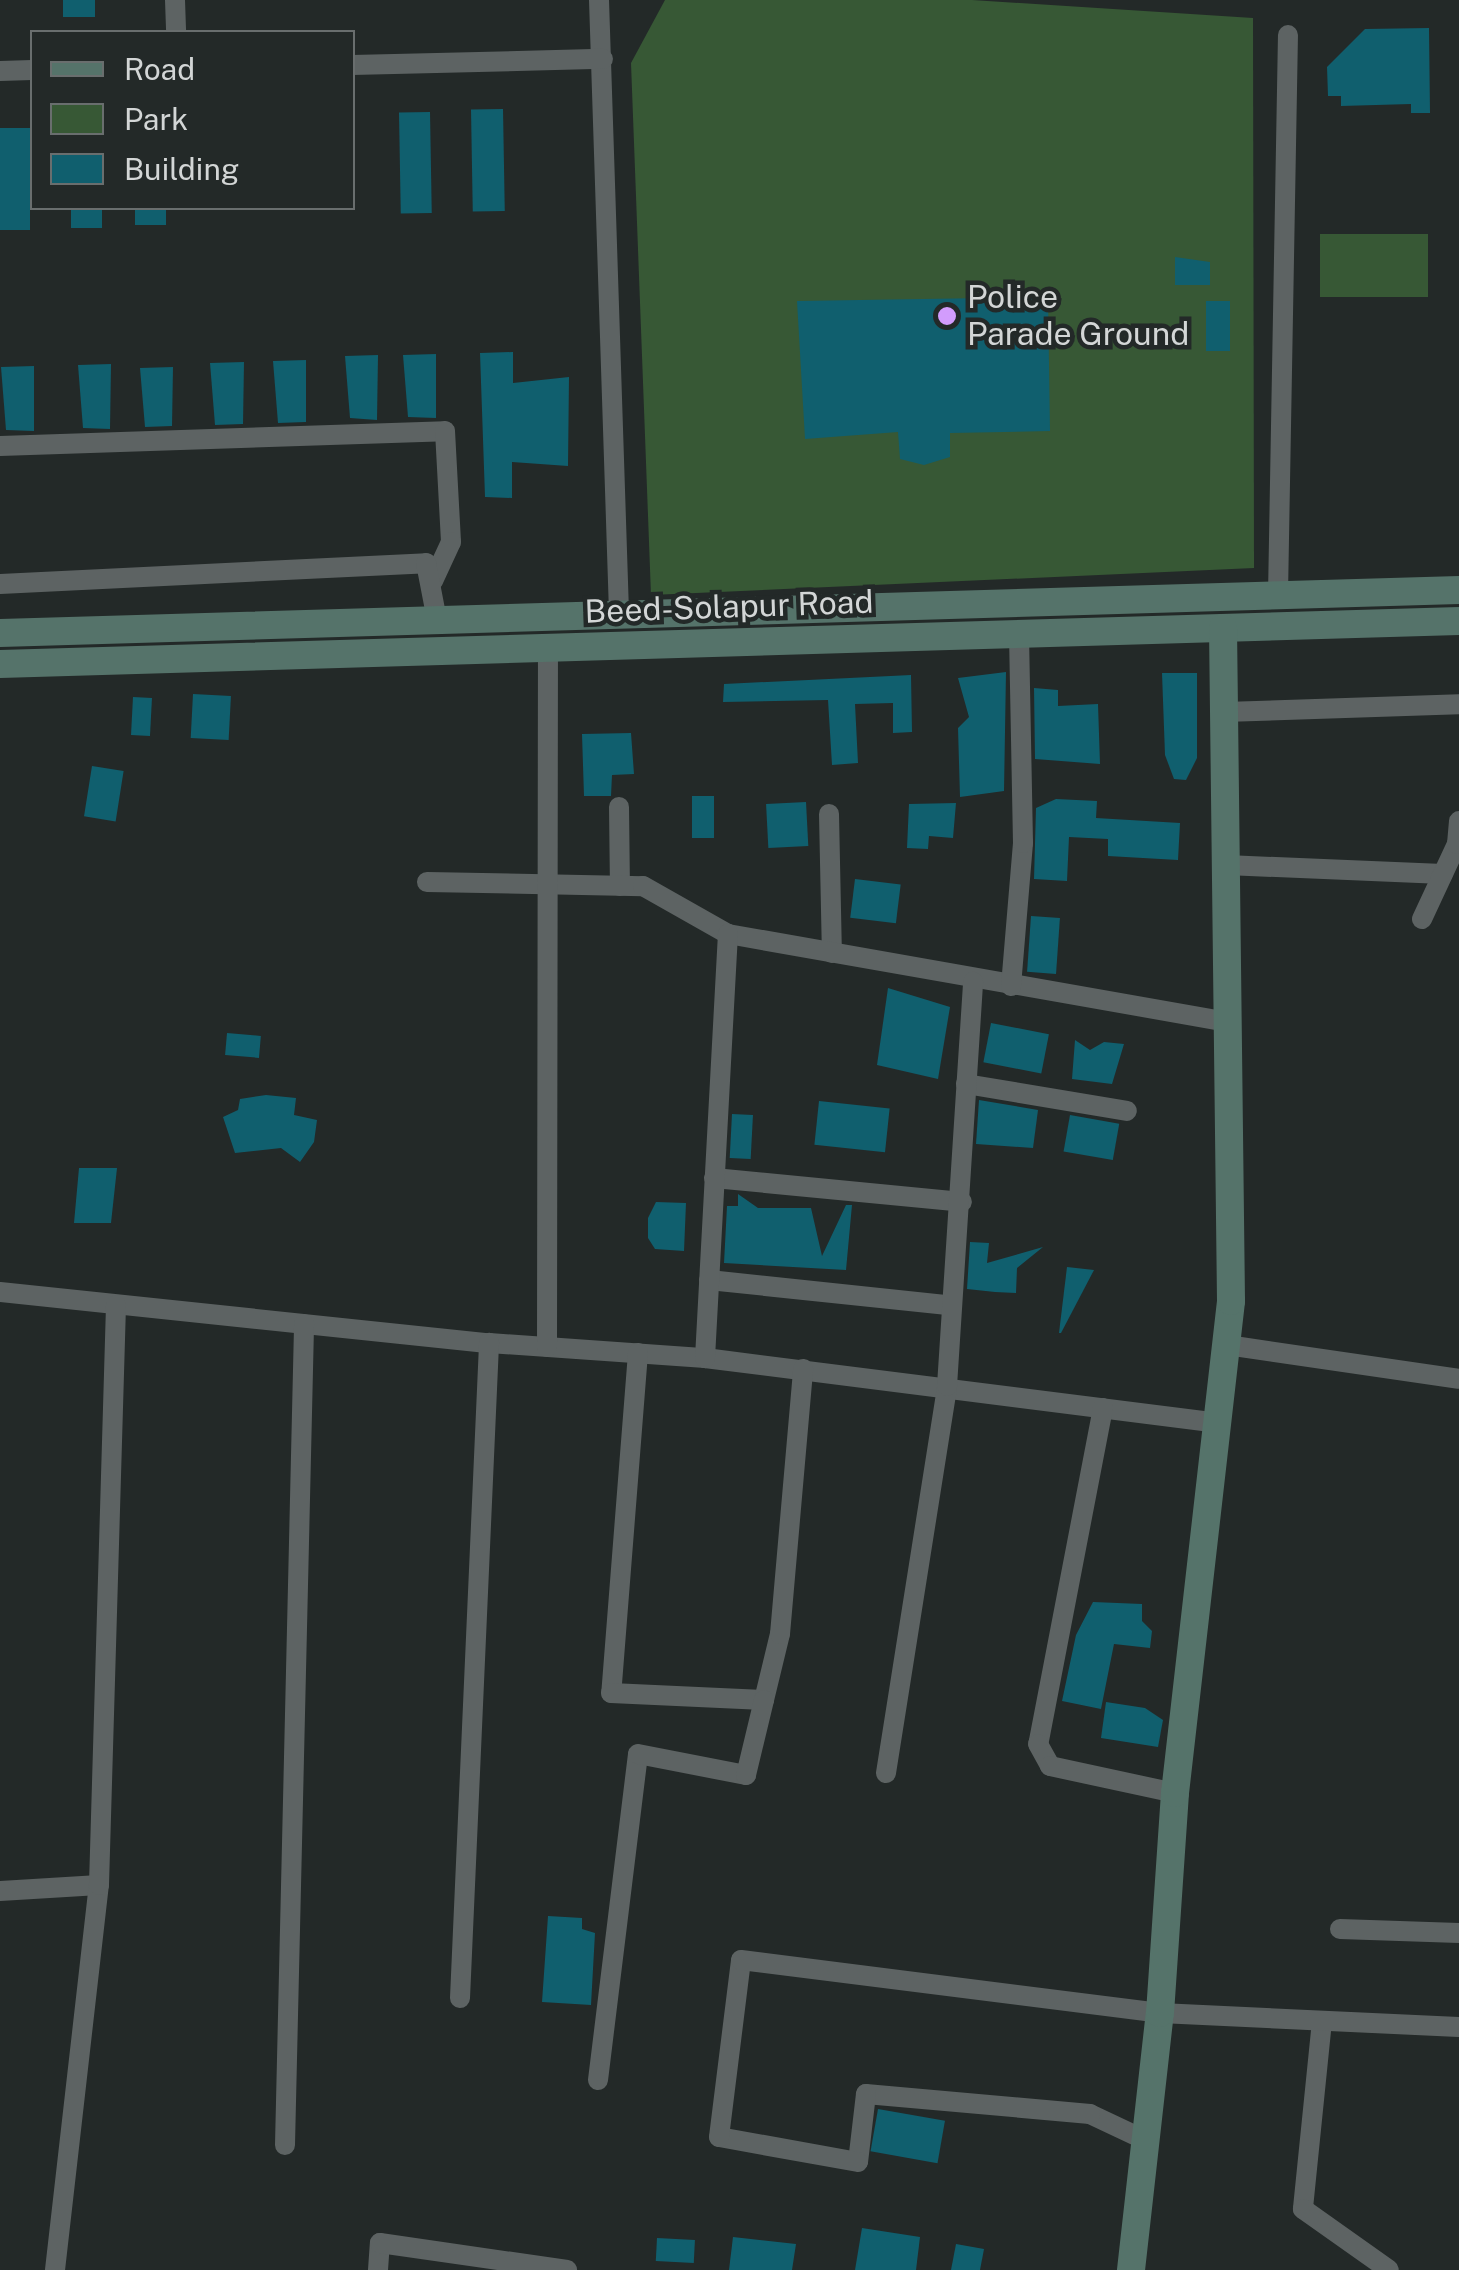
<!DOCTYPE html>
<style>
body{margin:0}
#map{position:relative;width:1459px;height:2270px;overflow:hidden;background:#232928;font-family:"Public Sans",sans-serif}
div>[style]{position:absolute}
[style*='--x']{left:calc(var(--x)*1px);top:calc(var(--y)*1px);width:calc(var(--w)*1px);rotate:calc(var(--a)*1deg)}
.green>*{inset:0;background:#375835;transform-origin:0 0}
.building>*{inset:0;background:#105f6e;transform-origin:0 0}
.street>*{height:20px;margin:-10px;padding:0 10px;transform-origin:10px;border-radius:10px;background:#5d6363}
.secondary>*{height:28px;margin:-14px;padding:0 14px;transform-origin:14px;border-radius:14px;background:#55736a}
.dots>*{width:28px;height:28px;translate:-50% -50%;box-sizing:border-box;border:5px solid #232928;border-radius:50%}
span{translate:-50% -50%;white-space:nowrap;text-align:center;line-height:1.15;-webkit-text-stroke:9px #232928;paint-order:stroke}
.poi-label{font-size:32px;color:#d3d6d6}
.left{translate:0 -50%;text-align:left}
.street-label{font-size:32px;color:#d3d6d6}
.legend{position:absolute;left:30px;top:30px;width:325px;height:180px;box-sizing:border-box;background:#232928;border:2px solid #696e6e;margin:0;padding:12px 18px;list-style:none;font-size:30px;color:#d3d6d6}
.legend li{display:flex;align-items:center;gap:20px;height:50px}
.legend b{width:50px;border:2px solid #696e6e}
</style>
<div id="map">
<div class="green">
<div style="clip-path:polygon(665px 0,972px 0,1253px 18px,1254px 568px,651px 595px,631px 63px)"></div>
<div style="left:1320px;top:234px;width:108px;height:63px"></div>
</div>
<div class="building">
<div style="left:63px;top:0;width:32px;height:17px"></div>
<div style="clip-path:polygon(1429px 28px,1430px 113px,1411px 113px,1411px 104px,1341px 106px,1341px 96px,1328px 96px,1327px 67px,1365px 29px)"></div>
<div style="left:503px;top:109px;width:102px;height:32px;rotate:89deg"></div>
<div style="left:430px;top:112px;width:101px;height:31px;rotate:89deg"></div>
<div style="left:0;top:128px;width:30px;height:102px"></div>
<div style="left:71px;top:208px;width:31px;height:20px"></div>
<div style="left:135px;top:208px;width:31px;height:17px"></div>
<div style="clip-path:polygon(1175px 257px,1210px 262px,1210px 285px,1175px 285px)"></div>
<div style="clip-path:polygon(1048px 297px,1050px 431px,950px 433px,950px 457px,924px 465px,900px 459px,898px 432px,805px 439px,797px 301px)"></div>
<div style="left:1206px;top:301px;width:24px;height:50px"></div>
<div style="clip-path:polygon(513px 352px,513px 383px,569px 377px,568px 466px,512px 462px,512px 498px,485px 497px,480px 353px)"></div>
<div style="clip-path:polygon(436px 354px,436px 418px,408px 417px,403px 355px)"></div>
<div style="clip-path:polygon(378px 355px,377px 420px,350px 418px,345px 356px)"></div>
<div style="clip-path:polygon(306px 360px,306px 422px,278px 423px,273px 361px)"></div>
<div style="clip-path:polygon(244px 362px,243px 424px,215px 425px,210px 363px)"></div>
<div style="clip-path:polygon(111px 364px,110px 429px,83px 428px,78px 365px)"></div>
<div style="clip-path:polygon(34px 366px,34px 431px,6px 430px,1px 367px)"></div>
<div style="clip-path:polygon(173px 367px,172px 426px,145px 427px,140px 368px)"></div>
<div style="clip-path:polygon(1006px 672px,1004px 791px,960px 797px,958px 728px,969px 717px,958px 678px)"></div>
<div style="clip-path:polygon(1162px 673px,1197px 673px,1197px 758px,1186px 780px,1174px 779px,1165px 755px)"></div>
<div style="clip-path:polygon(911px 675px,912px 732px,893px 733px,893px 703px,855px 704px,858px 763px,832px 765px,828px 700px,723px 702px,724px 684px)"></div>
<div style="clip-path:polygon(1034px 688px,1058px 690px,1058px 706px,1098px 704px,1100px 764px,1035px 759px)"></div>
<div style="left:193px;top:694px;width:38px;height:44px;rotate:3deg"></div>
<div style="left:133px;top:697px;width:19px;height:38px;rotate:3deg"></div>
<div style="clip-path:polygon(631px 733px,634px 774px,612px 775px,611px 796px,584px 796px,582px 734px)"></div>
<div style="left:92px;top:766px;width:32px;height:51px;rotate:9deg"></div>
<div style="left:692px;top:796px;width:22px;height:42px"></div>
<div style="clip-path:polygon(1056px 799px,1097px 801px,1096px 818px,1180px 823px,1178px 860px,1108px 856px,1108px 839px,1069px 837px,1067px 881px,1034px 879px,1036px 808px)"></div>
<div style="left:806px;top:802px;width:44px;height:40px;rotate:87deg"></div>
<div style="clip-path:polygon(956px 803px,953px 838px,929px 836px,928px 849px,907px 848px,909px 804px)"></div>
<div style="left:855px;top:879px;width:46px;height:39px;rotate:7deg"></div>
<div style="left:1031px;top:916px;width:29px;height:56px;rotate:4deg"></div>
<div style="clip-path:polygon(888px 988px,950px 1007px,938px 1079px,877px 1065px)"></div>
<div style="left:991px;top:1023px;width:59px;height:40px;rotate:11deg"></div>
<div style="left:227px;top:1033px;width:34px;height:22px;rotate:5deg"></div>
<div style="clip-path:polygon(1075px 1040px,1090px 1050px,1104px 1042px,1124px 1044px,1112px 1084px,1072px 1079px)"></div>
<div style="clip-path:polygon(266px 1095px,296px 1098px,294px 1115px,317px 1120px,314px 1142px,300px 1162px,281px 1148px,235px 1153px,223px 1117px,238px 1110px,240px 1099px)"></div>
<div style="clip-path:polygon(979px 1100px,1038px 1110px,1033px 1148px,976px 1144px)"></div>
<div style="left:819px;top:1101px;width:71px;height:44px;rotate:6deg"></div>
<div style="left:732px;top:1114px;width:21px;height:44px;rotate:3deg"></div>
<div style="left:1070px;top:1115px;width:50px;height:37px;rotate:10deg"></div>
<div style="clip-path:polygon(79px 1168px,117px 1168px,111px 1223px,74px 1223px)"></div>
<div style="clip-path:polygon(738px 1194px,758px 1208px,811px 1208px,822px 1256px,846px 1205px,852px 1205px,846px 1270px,724px 1263px,727px 1206px,738px 1206px)"></div>
<div style="clip-path:polygon(656px 1202px,686px 1203px,684px 1251px,655px 1249px,648px 1238px,648px 1218px)"></div>
<div style="clip-path:polygon(970px 1242px,989px 1243px,987px 1263px,1043px 1247px,1017px 1268px,1016px 1293px,995px 1292px,967px 1289px)"></div>
<div style="clip-path:polygon(1067px 1267px,1094px 1270px,1061px 1333px,1059px 1333px)"></div>
<div style="clip-path:polygon(1093px 1602px,1142px 1604px,1142px 1621px,1152px 1631px,1150px 1648px,1114px 1644px,1101px 1709px,1062px 1701px,1076px 1635px)"></div>
<div style="clip-path:polygon(1106px 1702px,1145px 1708px,1163px 1720px,1158px 1747px,1101px 1738px)"></div>
<div style="clip-path:polygon(548px 1916px,582px 1918px,582px 1929px,595px 1933px,591px 2005px,542px 2002px)"></div>
<div style="left:878px;top:2109px;width:68px;height:43px;rotate:10deg"></div>
<div style="clip-path:polygon(862px 2228px,920px 2237px,916px 2270px,855px 2270px)"></div>
<div style="clip-path:polygon(733px 2237px,796px 2244px,792px 2270px,729px 2270px)"></div>
<div style="left:657px;top:2238px;width:38px;height:23px;rotate:3deg"></div>
<div style="clip-path:polygon(956px 2244px,984px 2249px,980px 2270px,951px 2270px)"></div>
</div>
<div class="street">
<div style="--x:175;--y:0;--w:32;--a:88"></div>
<div style="--x:599;--y:0;--w:614;--a:88.13"></div>
<div style="--x:352;--y:65;--w:251;--a:-1.4"></div>
<div style="--x:0;--y:71;--w:32;--a:-2"></div>
<div style="--x:0;--y:446;--w:445;--a:-1.9"></div>
<div style="--x:445;--y:431;--w:111;--a:86.9"></div>
<div style="--x:451;--y:542;--w:43;--a:114.8"></div>
<div style="--x:0;--y:584;--w:427;--a:-2.8"></div>
<div style="--x:426;--y:563;--w:58;--a:79.1"></div>
<div style="--x:1278;--y:595;--w:560;--a:-88.98"></div>
<div style="--x:1224;--y:712;--w:235;--a:-1.9"></div>
<div style="--x:619;--y:807;--w:79;--a:89.3"></div>
<div style="--x:829;--y:814;--w:139;--a:88.8"></div>
<div style="--x:1226;--y:865;--w:217;--a:2.4"></div>
<div style="--x:427;--y:882;--w:216;--a:1.1"></div>
<div style="--x:643;--y:886;--w:98;--a:29.5"></div>
<div style="--x:728;--y:934;--w:508;--a:9.98"></div>
<div style="--x:1422;--y:919;--w:83;--a:-65"></div>
<div style="--x:1457;--y:844;--w:23;--a:-85"></div>
<div style="--x:1011;--y:986;--w:144;--a:-85.2"></div>
<div style="--x:1023;--y:843;--w:207;--a:-91.1"></div>
<div style="--x:966;--y:1084;--w:163;--a:9.5"></div>
<div style="--x:714;--y:1178;--w:249;--a:5.5"></div>
<div style="--x:709;--y:1280;--w:240;--a:6"></div>
<div style="--x:0;--y:1292;--w:492;--a:6"></div>
<div style="--x:489;--y:1343;--w:217;--a:4"></div>
<div style="--x:705;--y:1358;--w:518;--a:7.21"></div>
<div style="--x:1227;--y:1345;--w:234;--a:8.3"></div>
<div style="--x:547;--y:1347;--w:700;--a:-89.92"></div>
<div style="--x:638;--y:1353;--w:341;--a:94.5"></div>
<div style="--x:611;--y:1693;--w:153;--a:2.6"></div>
<div style="--x:764;--y:1700;--w:68;--a:-76.4"></div>
<div style="--x:780;--y:1634;--w:266;--a:-85"></div>
<div style="--x:705;--y:1358;--w:425;--a:-86.9"></div>
<div style="--x:1103;--y:1408;--w:342;--a:100.9"></div>
<div style="--x:1038;--y:1744;--w:25;--a:61"></div>
<div style="--x:1050;--y:1766;--w:128;--a:12.2"></div>
<div style="--x:886;--y:1773;--w:392;--a:-81"></div>
<div style="--x:947;--y:1386;--w:405;--a:-86.3"></div>
<div style="--x:0;--y:1891;--w:99;--a:-3.5"></div>
<div style="--x:1340;--y:1929;--w:119;--a:1.9"></div>
<div style="--x:460;--y:1998;--w:656;--a:-87.46"></div>
<div style="--x:1322;--y:2021;--w:189;--a:95.8"></div>
<div style="--x:1303;--y:2209;--w:105;--a:35.3"></div>
<div style="--x:598;--y:2080;--w:328;--a:-83"></div>
<div style="--x:638;--y:1754;--w:110;--a:11"></div>
<div style="--x:746;--y:1775;--w:77;--a:-76.5"></div>
<div style="--x:1145;--y:2140;--w:61;--a:-154.7"></div>
<div style="--x:1090;--y:2114;--w:225;--a:-174.9"></div>
<div style="--x:866;--y:2094;--w:68;--a:96.7"></div>
<div style="--x:858;--y:2162;--w:141;--a:-169.8"></div>
<div style="--x:719;--y:2137;--w:178;--a:-82.9"></div>
<div style="--x:741;--y:1960;--w:422;--a:7.2"></div>
<div style="--x:1160;--y:2013;--w:299;--a:2.7"></div>
<div style="--x:285;--y:2145;--w:821;--a:-88.67"></div>
<div style="--x:55;--y:2270;--w:388;--a:-83.5"></div>
<div style="--x:99;--y:1885;--w:580;--a:-88.32"></div>
<div style="--x:378;--y:2270;--w:27;--a:-86"></div>
<div style="--x:380;--y:2243;--w:189;--a:8.2"></div>
</div>
<div class="secondary">
<div style="--x:0;--y:633;--w:1460;--a:-1.69"></div>
<div style="--x:0;--y:664;--w:1460;--a:-1.69"></div>
<div style="--x:1131;--y:2270;--w:259;--a:-83.6"></div>
<div style="--x:1160;--y:2013;--w:221;--a:-86.1"></div>
<div style="--x:1175;--y:1793;--w:495;--a:-83.5"></div>
<div style="--x:1231;--y:1301;--w:673;--a:-90.68"></div>
</div>
<div class="dots">
<div style="left:947px;top:316px;background:#d29cfd"></div>
</div>
<div class="poi-label">
<span class="left" style="left:967px;top:316px">Police<br>Parade Ground</span>
</div>
<div class="street-label">
<span style="left:729px;top:607px;rotate:-2deg">Beed-Solapur Road</span>
</div>
<ul class="legend">
<li><b style="height:12px;background:#55736a"></b>Road</li>
<li><b style="height:28px;background:#375835"></b>Park</li>
<li><b style="height:28px;background:#105f6e"></b>Building</li>
</ul>
</div>
